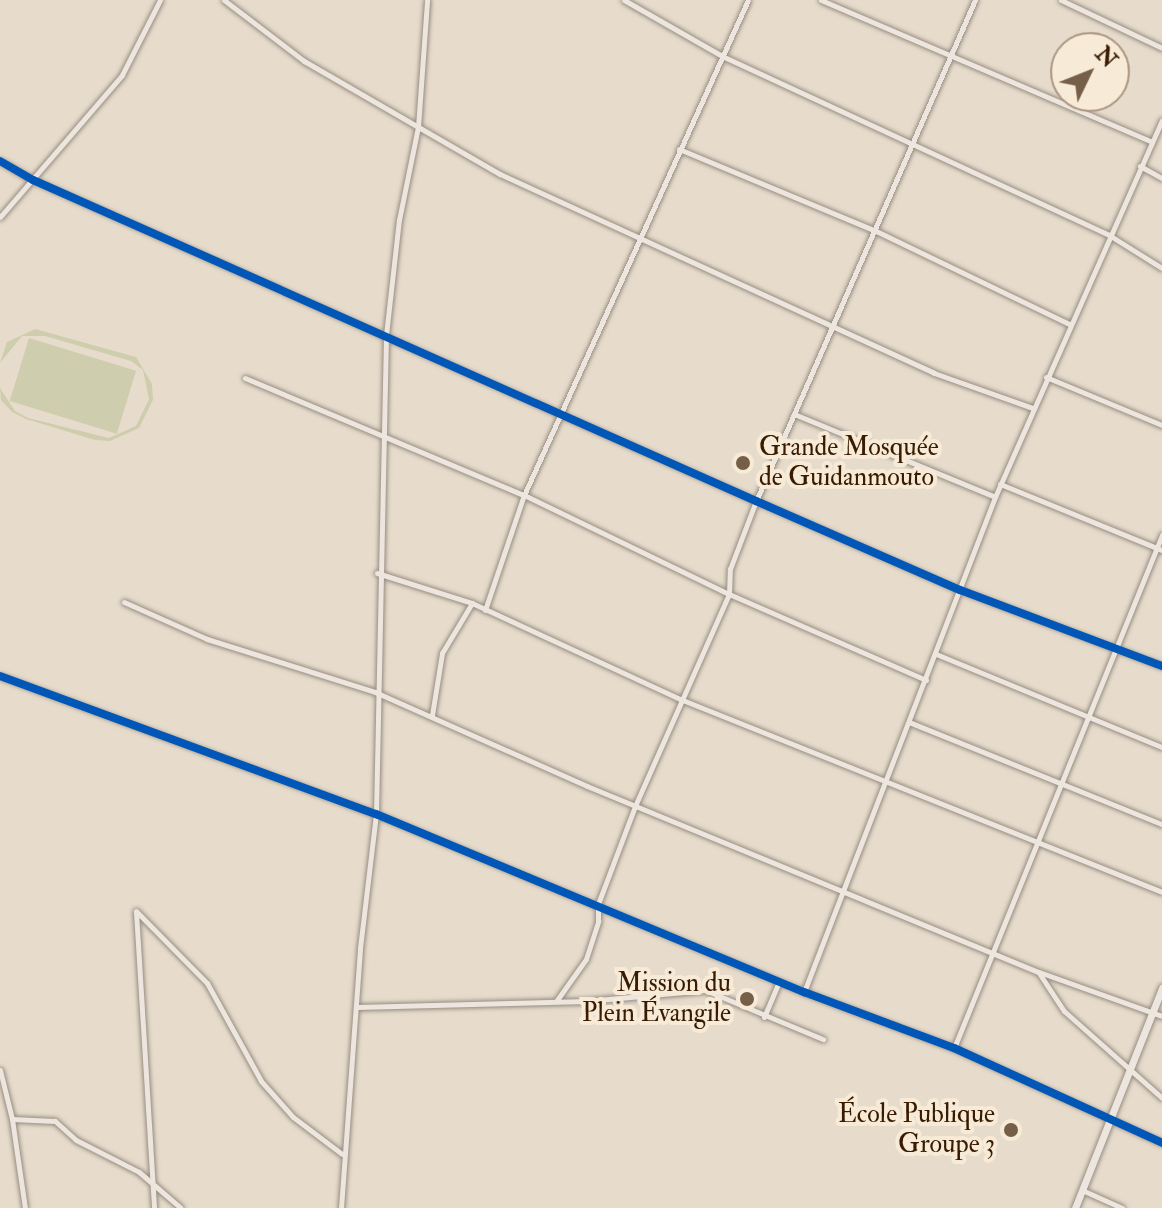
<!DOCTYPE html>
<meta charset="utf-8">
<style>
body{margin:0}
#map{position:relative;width:1162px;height:1208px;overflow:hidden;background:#e7dccc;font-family:"IM FELL Double Pica",serif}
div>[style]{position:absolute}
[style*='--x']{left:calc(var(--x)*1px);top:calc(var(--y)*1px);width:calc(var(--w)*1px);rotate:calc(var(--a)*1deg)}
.green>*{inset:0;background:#cecdad;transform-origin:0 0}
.roads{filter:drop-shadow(0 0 2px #978d81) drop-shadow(0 0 2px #978d81)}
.minor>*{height:5px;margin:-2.5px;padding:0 2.5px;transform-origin:2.5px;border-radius:2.5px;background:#ece6de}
.tertiary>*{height:7px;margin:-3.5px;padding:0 3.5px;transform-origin:3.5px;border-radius:3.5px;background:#ece6de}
.cycleway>*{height:8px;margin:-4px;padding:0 4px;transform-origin:4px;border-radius:4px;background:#0057b8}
.dots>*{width:22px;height:22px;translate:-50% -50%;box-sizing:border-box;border:4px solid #f7ead7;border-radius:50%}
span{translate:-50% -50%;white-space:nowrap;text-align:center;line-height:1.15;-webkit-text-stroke:8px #f7ead7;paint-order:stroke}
.poi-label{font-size:26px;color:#381b02}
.left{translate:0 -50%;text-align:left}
.right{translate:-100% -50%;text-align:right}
.north{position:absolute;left:1050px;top:32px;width:80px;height:80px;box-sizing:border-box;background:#f7ead7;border:2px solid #ab9782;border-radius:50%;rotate:47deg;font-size:22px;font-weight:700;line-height:32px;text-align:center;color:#381b02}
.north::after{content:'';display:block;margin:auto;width:28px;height:36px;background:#755f49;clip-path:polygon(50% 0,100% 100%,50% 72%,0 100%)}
</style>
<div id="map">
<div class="green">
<div style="clip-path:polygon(35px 329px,136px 357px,152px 384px,153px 400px,139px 428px,110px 441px,95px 440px,26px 419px,12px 412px,1px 400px,0 388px,15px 411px,28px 418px,109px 438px,136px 426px,149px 399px,143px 370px,131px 361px,45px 336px,22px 336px,0 363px,7px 342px)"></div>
<div style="left:29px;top:338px;width:112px;height:66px;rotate:17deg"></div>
</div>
<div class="roads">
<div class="minor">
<div style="--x:224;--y:0;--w:101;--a:37.3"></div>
<div style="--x:304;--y:61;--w:226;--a:30"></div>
<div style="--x:500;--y:174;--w:477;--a:24.6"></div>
<div style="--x:934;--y:373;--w:105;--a:19.5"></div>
<div style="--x:624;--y:0;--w:113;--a:29.7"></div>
<div style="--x:722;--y:56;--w:426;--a:24.8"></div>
<div style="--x:1109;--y:235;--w:62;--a:31.9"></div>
<div style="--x:821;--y:0;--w:360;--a:23.2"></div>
<div style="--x:1061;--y:0;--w:112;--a:25.4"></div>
<div style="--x:679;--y:149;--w:211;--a:22.6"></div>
<div style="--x:874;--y:230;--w:216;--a:25.7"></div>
<div style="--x:0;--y:161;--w:38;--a:30"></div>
<div style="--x:33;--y:180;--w:791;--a:23.94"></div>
<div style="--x:756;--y:501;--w:223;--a:23.6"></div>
<div style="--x:960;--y:590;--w:216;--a:20.6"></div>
<div style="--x:1140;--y:166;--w:25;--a:29"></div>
<div style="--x:0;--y:217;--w:187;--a:-49.3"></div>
<div style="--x:122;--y:75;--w:84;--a:-63.1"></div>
<div style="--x:1046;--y:377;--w:126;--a:22.5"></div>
<div style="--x:245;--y:378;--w:303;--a:22.8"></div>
<div style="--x:524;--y:495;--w:228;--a:25.8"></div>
<div style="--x:729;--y:594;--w:215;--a:23.6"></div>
<div style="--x:794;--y:414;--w:217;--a:22.4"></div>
<div style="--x:1000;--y:484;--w:175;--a:22.2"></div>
<div style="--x:377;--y:573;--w:100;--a:17.5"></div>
<div style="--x:472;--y:603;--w:229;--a:24.8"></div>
<div style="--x:680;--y:699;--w:519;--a:21.82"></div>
<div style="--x:124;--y:602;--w:91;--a:24"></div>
<div style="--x:207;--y:639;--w:176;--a:17.5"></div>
<div style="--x:375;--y:692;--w:232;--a:23.9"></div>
<div style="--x:587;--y:786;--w:489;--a:22.4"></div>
<div style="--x:1039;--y:972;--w:131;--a:19.7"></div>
<div style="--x:485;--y:610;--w:121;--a:-71.3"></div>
<div style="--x:524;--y:495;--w:543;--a:-65.65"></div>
<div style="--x:936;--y:654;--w:244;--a:22.4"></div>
<div style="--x:0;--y:676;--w:401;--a:20.2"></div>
<div style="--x:376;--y:814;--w:464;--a:22.6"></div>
<div style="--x:804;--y:992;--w:160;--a:20.5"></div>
<div style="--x:954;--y:1048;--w:229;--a:24.5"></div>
<div style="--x:432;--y:715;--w:63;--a:-80.8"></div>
<div style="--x:442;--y:653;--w:58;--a:-59"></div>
<div style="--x:909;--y:722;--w:273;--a:22"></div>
<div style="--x:136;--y:911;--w:101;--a:45.4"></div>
<div style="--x:207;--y:983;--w:112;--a:61.1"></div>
<div style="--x:261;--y:1081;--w:48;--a:48.4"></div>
<div style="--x:293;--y:1117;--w:61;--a:37.1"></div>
<div style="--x:136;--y:912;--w:297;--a:86.5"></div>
<div style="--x:1039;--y:973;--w:45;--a:56.7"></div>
<div style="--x:1064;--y:1011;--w:131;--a:41.6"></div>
<div style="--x:804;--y:992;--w:531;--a:-68.9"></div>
<div style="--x:995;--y:497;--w:412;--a:-66.1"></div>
<div style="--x:557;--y:1000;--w:50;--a:-54.7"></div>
<div style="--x:586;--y:959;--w:40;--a:-72"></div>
<div style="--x:598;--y:921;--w:17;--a:-90"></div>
<div style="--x:598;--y:904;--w:105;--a:-69.3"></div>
<div style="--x:635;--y:806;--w:232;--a:-66.1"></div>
<div style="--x:729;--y:594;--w:25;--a:-88"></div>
<div style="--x:730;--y:569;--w:73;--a:-69.1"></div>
<div style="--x:756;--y:501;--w:547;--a:-66.39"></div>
<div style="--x:357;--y:1007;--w:230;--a:-1.5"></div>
<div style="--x:587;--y:1001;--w:119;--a:-5.3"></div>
<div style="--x:705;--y:990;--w:128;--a:22.6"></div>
<div style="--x:764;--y:1017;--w:38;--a:-67"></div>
<div style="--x:954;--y:1048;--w:554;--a:-67.93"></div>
<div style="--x:0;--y:1070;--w:50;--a:76.2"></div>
<div style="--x:12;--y:1119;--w:43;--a:2.7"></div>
<div style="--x:55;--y:1121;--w:28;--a:42"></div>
<div style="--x:76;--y:1140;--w:71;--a:26.9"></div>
<div style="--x:139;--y:1172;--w:55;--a:40.6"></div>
<div style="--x:12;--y:1119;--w:90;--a:81.7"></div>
<div style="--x:1082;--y:1190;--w:44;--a:24.2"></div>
<div style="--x:341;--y:1208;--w:261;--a:-85.8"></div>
<div style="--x:360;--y:948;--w:135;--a:-83.2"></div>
<div style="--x:376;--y:814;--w:479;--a:-88.8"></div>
<div style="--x:386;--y:335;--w:116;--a:-83.6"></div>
<div style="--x:399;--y:220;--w:95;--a:-78.5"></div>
<div style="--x:418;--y:127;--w:127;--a:-85.9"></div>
</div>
<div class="tertiary">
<div style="--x:1075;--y:1208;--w:237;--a:-68.4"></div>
</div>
</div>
<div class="cycleway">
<div style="--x:0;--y:161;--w:38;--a:30"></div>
<div style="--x:33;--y:180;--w:791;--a:23.94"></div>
<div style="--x:756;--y:501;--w:223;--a:23.6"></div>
<div style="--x:960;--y:590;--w:216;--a:20.6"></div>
<div style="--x:0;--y:676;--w:401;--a:20.2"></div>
<div style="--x:376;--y:814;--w:464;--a:22.6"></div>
<div style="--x:804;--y:992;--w:160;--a:20.5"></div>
<div style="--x:954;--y:1048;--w:229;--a:24.5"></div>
</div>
<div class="dots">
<div style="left:743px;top:463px;background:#755f49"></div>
<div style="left:747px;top:999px;background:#755f49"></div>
<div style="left:1011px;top:1130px;background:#755f49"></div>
</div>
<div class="poi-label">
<span class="left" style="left:759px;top:463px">Grande Mosquée<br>de Guidanmouto</span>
<span class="right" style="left:731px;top:999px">Mission du<br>Plein Évangile</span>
<span class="right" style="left:995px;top:1130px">École Publique<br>Groupe 3</span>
</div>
<div class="north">N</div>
</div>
